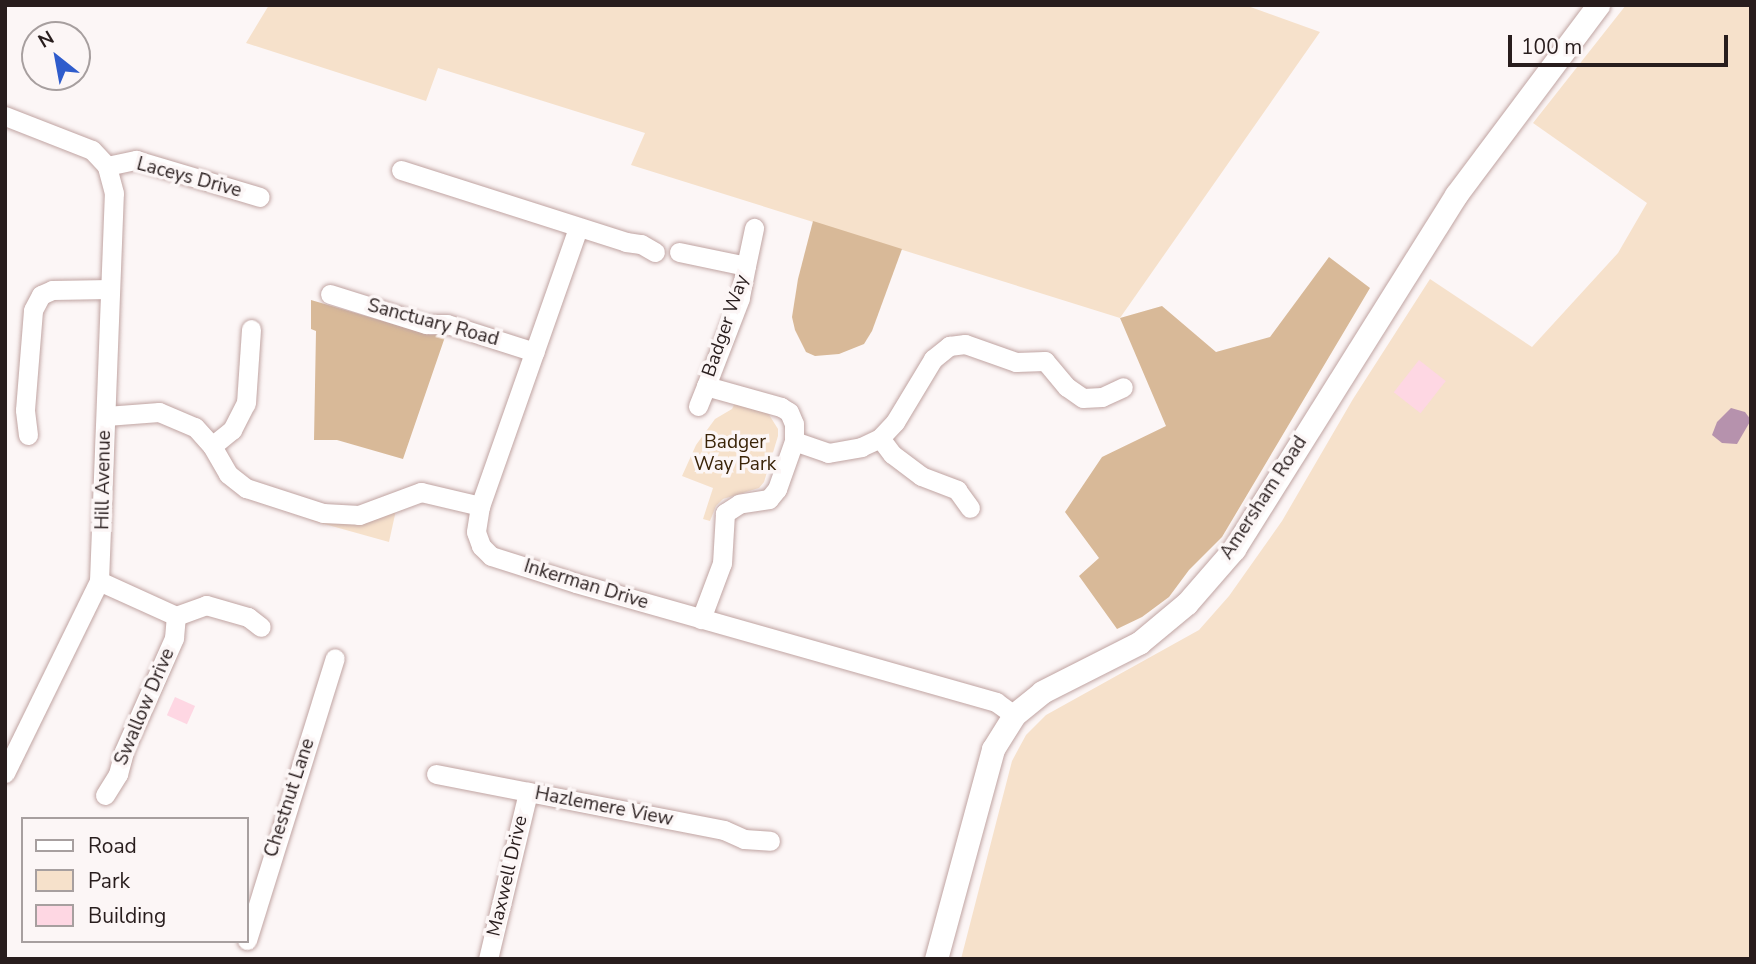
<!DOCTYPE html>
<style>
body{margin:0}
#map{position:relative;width:1756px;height:964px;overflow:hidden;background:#fcf6f6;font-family:"Nunito Sans",sans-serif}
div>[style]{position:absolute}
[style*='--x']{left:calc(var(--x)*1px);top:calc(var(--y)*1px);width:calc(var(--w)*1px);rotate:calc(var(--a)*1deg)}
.green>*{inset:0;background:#f6e1cb}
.forest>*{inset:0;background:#d8b998}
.water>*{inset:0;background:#b692ad}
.building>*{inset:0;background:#fed7e3;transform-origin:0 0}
.roads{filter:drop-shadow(0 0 2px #c0a4a2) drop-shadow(0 0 2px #c0a4a2)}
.minor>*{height:19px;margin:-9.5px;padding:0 9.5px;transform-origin:9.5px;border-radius:9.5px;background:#fff}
.major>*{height:23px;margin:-11.5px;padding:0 11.5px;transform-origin:11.5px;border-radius:11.5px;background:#fff}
span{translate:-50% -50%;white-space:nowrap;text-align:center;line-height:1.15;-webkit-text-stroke:7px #fcf6f6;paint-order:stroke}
.street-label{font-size:19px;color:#281d1d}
.park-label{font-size:19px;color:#3a2408}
.frame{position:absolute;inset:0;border:7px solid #281d1d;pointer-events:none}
.legend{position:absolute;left:21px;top:817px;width:228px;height:126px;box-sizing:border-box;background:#fcf6f6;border:2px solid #a79f9f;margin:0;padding:9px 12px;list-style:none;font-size:21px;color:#281d1d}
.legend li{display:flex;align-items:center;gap:14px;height:35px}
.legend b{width:35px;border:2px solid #a79f9f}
.north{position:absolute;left:21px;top:21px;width:70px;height:70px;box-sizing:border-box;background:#fcf6f6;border:2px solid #a79f9f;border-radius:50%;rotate:329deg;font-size:19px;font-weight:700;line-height:28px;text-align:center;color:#281d1d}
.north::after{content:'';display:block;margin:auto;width:24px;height:32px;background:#2f5ccc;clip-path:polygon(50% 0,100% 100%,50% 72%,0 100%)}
.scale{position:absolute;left:1508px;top:35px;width:220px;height:32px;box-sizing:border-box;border:4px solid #281d1d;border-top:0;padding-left:9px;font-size:21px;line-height:24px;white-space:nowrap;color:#281d1d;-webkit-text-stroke:5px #fcf6f6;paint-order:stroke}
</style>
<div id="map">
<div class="green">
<div style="clip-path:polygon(269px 5px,1245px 5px,1320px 32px,1120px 318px,631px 165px,645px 133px,438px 68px,426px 101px,246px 43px)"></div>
<div style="clip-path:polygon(1626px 5px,1751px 5px,1751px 959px,961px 959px,1012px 761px,1026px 735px,1046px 715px,1199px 630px,1229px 596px,1282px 521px,1353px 399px,1430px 279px,1532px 347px,1618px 253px,1647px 203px,1533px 123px)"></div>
<div style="clip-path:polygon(735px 403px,768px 413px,778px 429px,778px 436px,764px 482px,759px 488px,723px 499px,716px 506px,710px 521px,703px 519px,713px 488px,682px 476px,696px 445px,715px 419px,732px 409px)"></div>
<div style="clip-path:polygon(396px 510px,389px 542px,310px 520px,348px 524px)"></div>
</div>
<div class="forest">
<div style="clip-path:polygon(813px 221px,902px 249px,872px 331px,864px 344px,839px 354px,815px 356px,806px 352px,795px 330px,792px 317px,798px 279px)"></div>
<div style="clip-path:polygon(1329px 257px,1370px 288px,1222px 537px,1189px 570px,1169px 597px,1142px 617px,1117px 629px,1079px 576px,1099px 558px,1065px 512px,1102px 457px,1166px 426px,1120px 318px,1162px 306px,1216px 352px,1270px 337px)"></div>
<div style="clip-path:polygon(311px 300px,430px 335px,446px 334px,403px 459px,337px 440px,314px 440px,316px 331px,311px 329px)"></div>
</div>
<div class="water">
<div style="clip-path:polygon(1731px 408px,1745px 412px,1751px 420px,1737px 444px,1722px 443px,1712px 435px,1717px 422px)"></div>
</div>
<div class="building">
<div style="left:1419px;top:360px;width:34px;height:41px;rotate:38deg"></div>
<div style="left:175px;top:697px;width:22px;height:20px;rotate:24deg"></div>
</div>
<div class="roads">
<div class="minor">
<div style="--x:5;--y:116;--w:93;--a:21.3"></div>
<div style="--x:92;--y:150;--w:22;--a:47"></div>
<div style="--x:107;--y:166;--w:30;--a:-12"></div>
<div style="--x:136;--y:160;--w:129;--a:16.6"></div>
<div style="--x:401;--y:170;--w:236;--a:17.7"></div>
<div style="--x:626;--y:242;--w:15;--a:8"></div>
<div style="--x:641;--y:244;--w:16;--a:30"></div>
<div style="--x:578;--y:228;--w:295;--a:109.4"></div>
<div style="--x:480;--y:506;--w:26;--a:99"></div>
<div style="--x:476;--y:532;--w:15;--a:70"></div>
<div style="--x:481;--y:546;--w:14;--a:45"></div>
<div style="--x:491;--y:556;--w:89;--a:17.6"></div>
<div style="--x:576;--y:583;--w:437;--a:15.8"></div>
<div style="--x:996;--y:702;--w:22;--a:36"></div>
<div style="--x:679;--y:252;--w:68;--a:11.8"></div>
<div style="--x:746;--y:266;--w:33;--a:101"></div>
<div style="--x:740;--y:298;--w:94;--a:111.1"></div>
<div style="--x:706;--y:386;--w:78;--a:15.6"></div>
<div style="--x:781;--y:407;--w:9;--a:32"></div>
<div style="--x:789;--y:412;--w:13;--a:67"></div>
<div style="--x:794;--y:424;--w:17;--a:90"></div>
<div style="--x:794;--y:441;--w:51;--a:109.5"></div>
<div style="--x:777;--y:489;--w:13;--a:129"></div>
<div style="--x:769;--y:499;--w:30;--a:171"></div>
<div style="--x:739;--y:504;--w:17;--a:147"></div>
<div style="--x:725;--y:513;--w:50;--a:93.4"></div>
<div style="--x:722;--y:563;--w:60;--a:110.6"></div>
<div style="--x:746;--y:266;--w:39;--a:-78"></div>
<div style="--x:330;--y:294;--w:101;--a:17.4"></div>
<div style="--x:426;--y:324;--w:21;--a:0"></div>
<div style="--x:447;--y:324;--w:92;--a:17.7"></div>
<div style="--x:698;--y:406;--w:22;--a:-68"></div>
<div style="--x:106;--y:416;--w:53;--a:-4.3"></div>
<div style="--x:159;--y:412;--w:39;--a:23"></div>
<div style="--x:195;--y:427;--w:25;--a:48"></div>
<div style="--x:212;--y:446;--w:32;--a:60"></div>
<div style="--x:228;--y:474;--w:23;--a:38"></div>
<div style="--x:246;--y:488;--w:81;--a:18"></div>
<div style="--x:323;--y:513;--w:36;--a:3"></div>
<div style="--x:359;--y:515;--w:66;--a:-20.4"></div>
<div style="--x:421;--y:492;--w:61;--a:13.3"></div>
<div style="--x:28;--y:435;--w:25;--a:-97"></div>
<div style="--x:25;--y:410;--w:100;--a:-85.4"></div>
<div style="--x:33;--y:310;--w:17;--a:-62"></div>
<div style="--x:41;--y:295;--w:12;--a:-24"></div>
<div style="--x:52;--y:290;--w:58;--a:-1"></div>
<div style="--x:880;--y:438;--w:20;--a:53"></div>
<div style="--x:892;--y:454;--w:36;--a:37"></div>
<div style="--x:921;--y:476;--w:39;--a:21"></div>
<div style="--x:957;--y:490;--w:22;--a:54"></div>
<div style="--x:794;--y:441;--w:36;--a:19"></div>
<div style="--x:828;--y:453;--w:34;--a:-10"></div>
<div style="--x:861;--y:447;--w:21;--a:-25"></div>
<div style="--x:880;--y:438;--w:22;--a:-47"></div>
<div style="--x:895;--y:422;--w:74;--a:-58.9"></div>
<div style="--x:933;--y:359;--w:21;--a:-39"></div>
<div style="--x:949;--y:346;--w:16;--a:-7"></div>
<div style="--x:965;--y:344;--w:54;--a:19.4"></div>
<div style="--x:1016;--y:362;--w:29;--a:-2"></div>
<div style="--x:1045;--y:361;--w:34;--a:50"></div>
<div style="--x:1067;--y:387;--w:19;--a:35"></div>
<div style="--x:1083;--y:398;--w:19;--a:-3"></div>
<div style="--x:1102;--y:397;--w:23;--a:-25"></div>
<div style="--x:212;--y:446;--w:26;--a:-39"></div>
<div style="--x:232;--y:430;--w:30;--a:-63"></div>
<div style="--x:246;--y:403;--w:74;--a:-86.1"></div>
<div style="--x:99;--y:581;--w:85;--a:24.4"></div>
<div style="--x:176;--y:616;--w:32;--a:-20"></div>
<div style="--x:206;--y:605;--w:44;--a:15.9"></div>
<div style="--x:248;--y:617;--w:16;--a:38"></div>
<div style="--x:5;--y:773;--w:214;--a:-63.9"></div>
<div style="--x:99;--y:581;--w:388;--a:-87.8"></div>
<div style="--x:114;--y:193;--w:28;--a:-105"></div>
<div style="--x:436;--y:774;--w:293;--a:11"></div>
<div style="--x:724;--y:830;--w:22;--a:24"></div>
<div style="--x:744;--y:839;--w:26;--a:4"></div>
<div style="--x:105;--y:795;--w:25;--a:-58"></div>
<div style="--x:118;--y:774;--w:24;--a:-75"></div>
<div style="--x:124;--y:751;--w:124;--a:-66.1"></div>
<div style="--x:174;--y:638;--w:22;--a:-85"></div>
<div style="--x:247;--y:940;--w:295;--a:-72.7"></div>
<div style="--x:488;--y:959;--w:172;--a:-76.5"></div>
</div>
<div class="major">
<div style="--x:936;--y:959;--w:218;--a:-74.8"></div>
<div style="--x:993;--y:749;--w:40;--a:-58"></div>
<div style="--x:1014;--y:715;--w:36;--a:-39"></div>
<div style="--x:1042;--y:692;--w:109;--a:-26.8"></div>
<div style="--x:1139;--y:643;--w:62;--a:-39.8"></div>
<div style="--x:1187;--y:603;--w:72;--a:-49"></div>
<div style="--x:1234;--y:549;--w:418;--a:-57.9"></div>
<div style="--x:1456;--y:195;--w:237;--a:-53.2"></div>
</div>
</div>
<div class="street-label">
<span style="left:189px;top:178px;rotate:15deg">Laceys Drive</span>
<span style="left:433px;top:323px;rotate:15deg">Sanctuary Road</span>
<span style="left:726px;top:326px;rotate:-71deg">Badger Way</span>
<span style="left:104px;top:480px;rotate:-89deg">Hill Avenue</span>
<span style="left:1264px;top:498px;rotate:-57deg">Amersham Road</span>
<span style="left:586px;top:585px;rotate:17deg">Inkerman Drive</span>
<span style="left:145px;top:707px;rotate:-67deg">Swallow Drive</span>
<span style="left:290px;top:798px;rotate:-72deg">Chestnut Lane</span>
<span style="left:604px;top:807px;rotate:11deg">Hazlemere View</span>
<span style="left:508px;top:876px;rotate:-77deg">Maxwell Drive</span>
</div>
<div class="park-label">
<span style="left:735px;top:454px">Badger<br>Way Park</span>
</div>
<div class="frame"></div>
<ul class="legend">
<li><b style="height:9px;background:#fff"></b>Road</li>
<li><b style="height:19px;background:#f6e1cb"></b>Park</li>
<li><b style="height:19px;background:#fed7e3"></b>Building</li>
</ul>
<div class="north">N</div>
<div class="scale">100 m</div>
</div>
